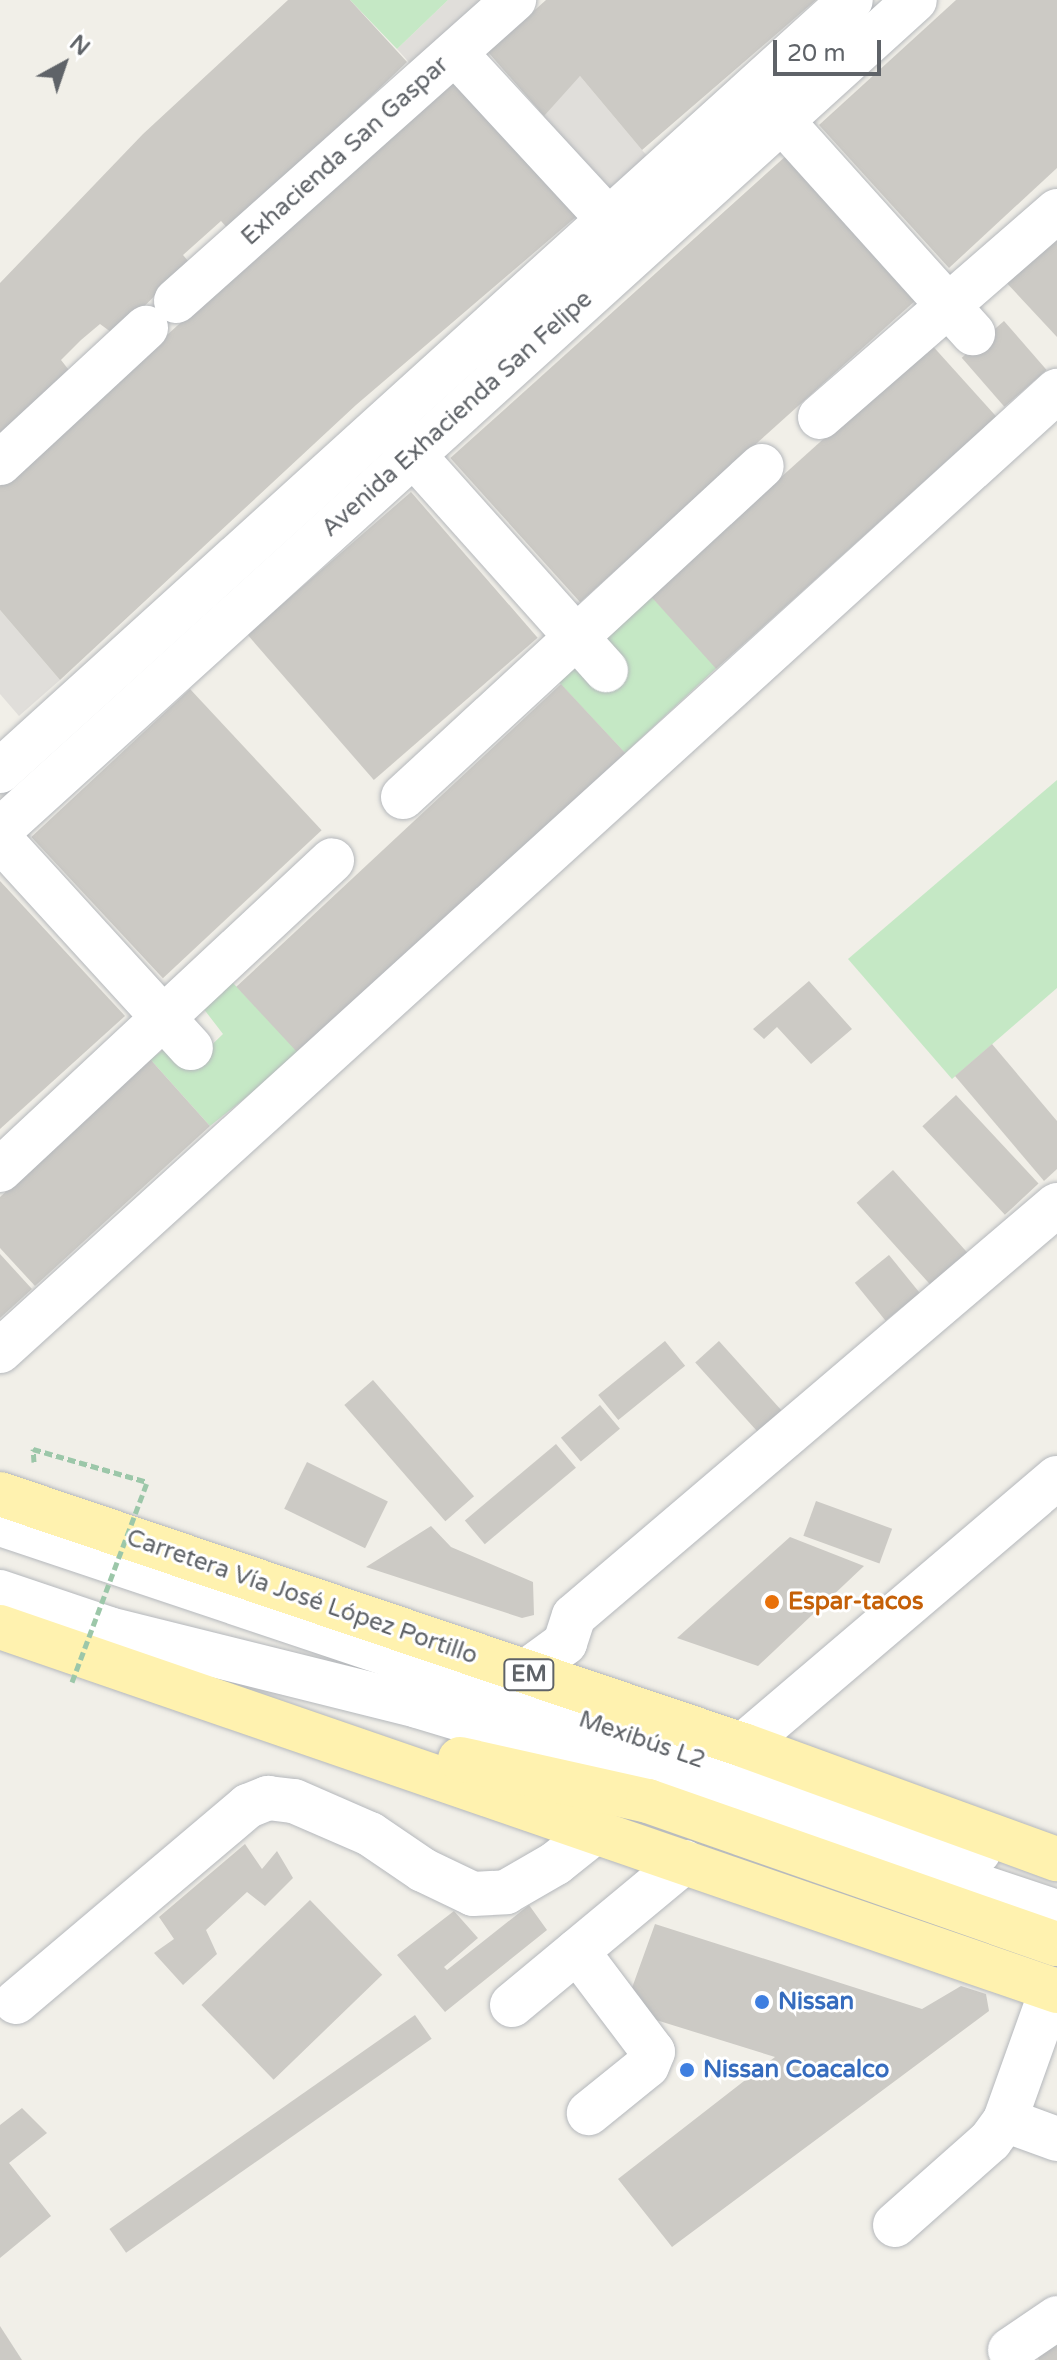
<!DOCTYPE html>
<meta charset="utf-8">
<style>
body{margin:0}
#map{position:relative;width:1057px;height:2360px;overflow:hidden;background:#f1efe8;font-family:"Varela Round",sans-serif}
div>[style]{position:absolute}
[style*='--x']{left:calc(var(--x)*1px);top:calc(var(--y)*1px);width:calc(var(--w)*1px);rotate:calc(var(--a)*1deg)}
.industrial>*{inset:0;background:#e0deda;transform-origin:0 0}
.green>*{inset:0;background:#c5e8c5;transform-origin:0 0}
.building>*{inset:0;background:#cccac5;transform-origin:0 0}
.path>*{height:5px;margin-top:-2.5px;transform-origin:0;background:repeating-linear-gradient(90deg,#9cc7a9 0 8px,transparent 0 12px)}
.roads{filter:drop-shadow(0 0 2px #b5b8bc) drop-shadow(0 0 2px #b5b8bc)}
.minor>*{height:44px;margin:-22px;padding:0 22px;transform-origin:22px;border-radius:22px;background:#fff}
.major>*{height:44px;margin:-22px;padding:0 22px;transform-origin:22px;border-radius:22px;background:#fff2af}
.path-bridge>*{height:5px;margin-top:-2.5px;transform-origin:0;background:repeating-linear-gradient(90deg,#9cc7a9 0 8px,transparent 0 12px)}
.dots>*{width:22px;height:22px;translate:-50% -50%;box-sizing:border-box;border:4px solid #fff;border-radius:50%}
span{translate:-50% -50%;white-space:nowrap;text-align:center;line-height:1.15;-webkit-text-stroke:6px #fff;paint-order:stroke}
.shield-label span{padding:2px 6px;background:#fff;border:2px solid;border-radius:6px;-webkit-text-stroke-width:0}
.shield-label{font-size:22px;color:#5f6368;font-weight:700}
.street-label{font-size:24px;color:#5f6368}
.food-label{font-size:24px;color:#c56008;font-weight:700}
.left{translate:0 -50%;text-align:left}
.shop-label{font-size:24px;color:#366cbe;font-weight:700}
.north{position:absolute;left:24px;top:24px;width:80px;height:80px;-webkit-text-stroke:6px #fff;paint-order:stroke;rotate:40deg;font-size:22px;font-weight:700;line-height:32px;text-align:center;color:#5f6368}
.north::after{content:'';display:block;margin:auto;width:28px;height:36px;background:#5f6368;clip-path:polygon(50% 0,100% 100%,50% 72%,0 100%)}
.scale{position:absolute;left:773px;top:40px;width:108px;height:36px;box-sizing:border-box;border:4px solid #5f6368;border-top:0;padding-left:10px;font-size:24px;line-height:28px;white-space:nowrap;color:#5f6368;-webkit-text-stroke:6px #fff;paint-order:stroke}
</style>
<div id="map">
<div class="industrial">
<div style="clip-path:polygon(448px 0,484px 0,415px 69px,397px 49px)"></div>
<div style="left:580px;top:76px;width:105px;height:54px;rotate:50deg"></div>
<div style="clip-path:polygon(0 610px,60px 680px,19px 716px,0 694px)"></div>
</div>
<div class="green">
<div style="clip-path:polygon(350px 0,448px 0,397px 49px)"></div>
<div style="left:649px;top:594px;width:100px;height:126px;rotate:47deg"></div>
<div style="clip-path:polygon(1057px 780px,1057px 988px,952px 1079px,848px 959px)"></div>
<div style="clip-path:polygon(232px 982px,301px 1054px,210px 1126px,150px 1059px,172px 1044px,195px 1061px,223px 1034px,203px 1008px)"></div>
</div>
<div class="building">
<div style="clip-path:polygon(288px 0,350px 0,407px 62px,230px 231px,221px 221px,183px 255px,189px 262px,115px 335px,100px 324px,81px 340px,61px 360px,72px 374px,0 437px,0 283px,143px 134px)"></div>
<div style="clip-path:polygon(546px 0,816px 0,642px 150px,580px 76px,544px 116px,488px 52px)"></div>
<div style="clip-path:polygon(956px 0,1057px 0,1057px 168px,949px 268px,819px 125px)"></div>
<div style="clip-path:polygon(451px 78px,577px 216px,356px 405px,60px 680px,0 610px,0 486px)"></div>
<div style="left:787px;top:155px;width:194px;height:453px;rotate:48deg"></div>
<div style="clip-path:polygon(1057px 232px,1057px 337px,1003px 279px)"></div>
<div style="left:1004px;top:321px;width:65px;height:56px;rotate:49deg"></div>
<div style="left:930px;top:343px;width:99px;height:377px;rotate:48deg"></div>
<div style="left:411px;top:492px;width:193px;height:217px;rotate:49deg"></div>
<div style="left:561px;top:684px;width:99px;height:444px;rotate:47deg"></div>
<div style="left:190px;top:689px;width:193px;height:217px;rotate:47deg"></div>
<div style="clip-path:polygon(0 881px,125px 1016px,0 1129px)"></div>
<div style="clip-path:polygon(809px 981px,852px 1029px,811px 1064px,777px 1027px,764px 1039px,753px 1029px)"></div>
<div style="clip-path:polygon(992px 1044px,1057px 1121px,1057px 1169px,1044px 1181px,955px 1076px)"></div>
<div style="clip-path:polygon(150px 1059px,210px 1126px,35px 1286px,0 1248px,0 1197px)"></div>
<div style="left:956px;top:1095px;width:121px;height:46px;rotate:47deg"></div>
<div style="left:893px;top:1170px;width:113px;height:49px;rotate:48deg"></div>
<div style="clip-path:polygon(0 1254px,32px 1289px,0 1318px)"></div>
<div style="left:889px;top:1255px;width:49px;height:44px;rotate:51deg"></div>
<div style="left:665px;top:1341px;width:32px;height:86px;rotate:51deg"></div>
<div style="left:719px;top:1341px;width:102px;height:32px;rotate:48deg"></div>
<div style="left:373px;top:1380px;width:154px;height:38px;rotate:49deg"></div>
<div style="left:600px;top:1405px;width:31px;height:51px;rotate:50deg"></div>
<div style="left:556px;top:1444px;width:31px;height:119px;rotate:50deg"></div>
<div style="left:307px;top:1462px;width:90px;height:52px;rotate:26deg"></div>
<div style="left:816px;top:1501px;width:81px;height:37px;rotate:20deg"></div>
<div style="clip-path:polygon(431px 1526px,451px 1547px,533px 1582px,534px 1615px,522px 1618px,366px 1567px)"></div>
<div style="clip-path:polygon(790px 1537px,864px 1566px,758px 1666px,677px 1638px)"></div>
<div style="clip-path:polygon(245px 1844px,262px 1869px,277px 1851px,293px 1878px,265px 1906px,247px 1892px,206px 1930px,217px 1954px,183px 1985px,154px 1953px,174px 1939px,159px 1917px)"></div>
<div style="left:310px;top:1900px;width:104px;height:151px;rotate:46deg"></div>
<div style="clip-path:polygon(529px 1905px,547px 1930px,445px 2012px,397px 1955px,454px 1911px,478px 1938px,444px 1967px,447px 1970px)"></div>
<div style="clip-path:polygon(655px 1924px,922px 2009px,961px 1986px,986px 1994px,989px 2011px,672px 2247px,618px 2179px,775px 2057px,624px 2010px)"></div>
<div style="left:415px;top:2015px;width:29px;height:373px;rotate:55deg"></div>
<div style="clip-path:polygon(22px 2108px,47px 2133px,9px 2163px,51px 2216px,0 2258px,0 2125px)"></div>
<div style="clip-path:polygon(0 2326px,22px 2360px,0 2360px)"></div>
<div style="clip-path:polygon(1057px 2337px,1057px 2360px,1039px 2360px,1035px 2353px)"></div>
</div>
<div class="path">
<div style="--x:34;--y:1462;--w:13;--a:-94"></div>
<div style="--x:33;--y:1449;--w:119;--a:16.1"></div>
</div>
<div class="roads">
<div class="minor">
<div style="--x:455;--y:53;--w:229;--a:47.3"></div>
<div style="--x:763;--y:100;--w:314;--a:48"></div>
<div style="--x:176;--y:301;--w:453;--a:-41.7"></div>
<div style="--x:820;--y:417;--w:314;--a:-41"></div>
<div style="--x:392;--y:431;--w:321;--a:48.2"></div>
<div style="--x:0;--y:463;--w:199;--a:-42.8"></div>
<div style="--x:0;--y:771;--w:1148;--a:-42.18"></div>
<div style="--x:403;--y:797;--w:488;--a:-42.7"></div>
<div style="--x:0;--y:830;--w:1235;--a:-42.21"></div>
<div style="--x:0;--y:839;--w:283;--a:47.6"></div>
<div style="--x:0;--y:1170;--w:454;--a:-43"></div>
<div style="--x:0;--y:1351;--w:1428;--a:-42.25"></div>
<div style="--x:0;--y:1524;--w:1032;--a:18.52"></div>
<div style="--x:0;--y:1592;--w:115;--a:18.7"></div>
<div style="--x:109;--y:1629;--w:317;--a:14"></div>
<div style="--x:417;--y:1706;--w:259;--a:16.8"></div>
<div style="--x:665;--y:1781;--w:413;--a:18.5"></div>
<div style="--x:524;--y:1673;--w:51;--a:-36.2"></div>
<div style="--x:565;--y:1643;--w:28;--a:-72"></div>
<div style="--x:574;--y:1616;--w:634;--a:-40.4"></div>
<div style="--x:743;--y:1745;--w:412;--a:-40.4"></div>
<div style="--x:577;--y:1951;--w:126;--a:53"></div>
<div style="--x:653;--y:2052;--w:15;--a:113"></div>
<div style="--x:647;--y:2066;--w:75;--a:141"></div>
<div style="--x:16;--y:2002;--w:304;--a:-40.2"></div>
<div style="--x:248;--y:1806;--w:22;--a:-22"></div>
<div style="--x:268;--y:1798;--w:26;--a:7"></div>
<div style="--x:294;--y:1801;--w:83;--a:23.5"></div>
<div style="--x:370;--y:1834;--w:64;--a:34.2"></div>
<div style="--x:423;--y:1870;--w:55;--a:25.6"></div>
<div style="--x:473;--y:1894;--w:33;--a:-3"></div>
<div style="--x:506;--y:1892;--w:58;--a:-30.1"></div>
<div style="--x:556;--y:1863;--w:50;--a:-38.5"></div>
<div style="--x:512;--y:2005;--w:224;--a:-39.7"></div>
<div style="--x:1005;--y:2120;--w:55;--a:20.1"></div>
<div style="--x:895;--y:2225;--w:127;--a:-41.5"></div>
<div style="--x:990;--y:2141;--w:26;--a:-54"></div>
<div style="--x:1005;--y:2120;--w:139;--a:-70.3"></div>
<div style="--x:1010;--y:2350;--w:57;--a:-34.2"></div>
</div>
<div class="major">
<div style="--x:0;--y:1494;--w:784;--a:18.67"></div>
<div style="--x:743;--y:1745;--w:334;--a:20"></div>
<div style="--x:0;--y:1627;--w:1118;--a:19"></div>
<div style="--x:460;--y:1759;--w:193;--a:12.6"></div>
<div style="--x:648;--y:1801;--w:433;--a:19.3"></div>
</div>
</div>
<div class="path-bridge">
<div style="--x:72;--y:1682;--w:214;--a:-69.4"></div>
</div>
<div class="dots">
<div style="left:772px;top:1602px;background:#e8710a"></div>
<div style="left:762px;top:2002px;background:#3f7fe0"></div>
<div style="left:687px;top:2070px;background:#3f7fe0"></div>
</div>
<div class="shield-label">
<span style="left:529px;top:1675px">EM</span>
</div>
<div class="street-label">
<span style="left:345px;top:151px;rotate:-42deg">Exhacienda San Gaspar</span>
<span style="left:457px;top:414px;rotate:-42deg">Avenida Exhacienda San Felipe</span>
<span style="left:302px;top:1597px;rotate:19deg">Carretera Vía José López Portillo</span>
<span style="left:642px;top:1740px;rotate:19deg">Mexibús L2</span>
</div>
<div class="food-label">
<span class="left" style="left:788px;top:1602px">Espar-tacos</span>
</div>
<div class="shop-label">
<span class="left" style="left:778px;top:2002px">Nissan</span>
<span class="left" style="left:703px;top:2070px">Nissan Coacalco</span>
</div>
<div class="north">N</div>
<div class="scale">20 m</div>
</div>
